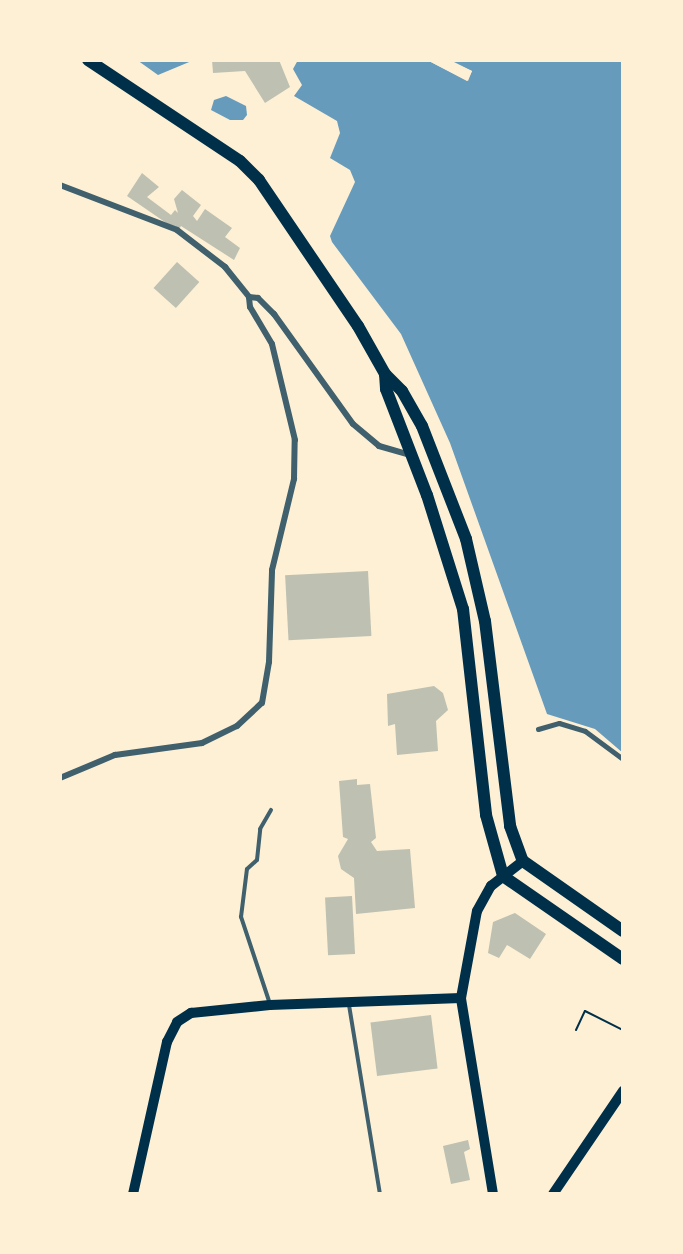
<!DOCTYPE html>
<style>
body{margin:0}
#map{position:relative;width:683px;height:1254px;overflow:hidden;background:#fdf0d5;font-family:Quicksand,sans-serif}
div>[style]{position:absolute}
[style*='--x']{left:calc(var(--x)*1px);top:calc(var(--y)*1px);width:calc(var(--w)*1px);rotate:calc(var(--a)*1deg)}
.water>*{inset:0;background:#669bbc}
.pier>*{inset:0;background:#fdf0d5}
.building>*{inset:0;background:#bec0b2;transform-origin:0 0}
.path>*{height:2px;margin:-1px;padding:0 1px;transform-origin:1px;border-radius:1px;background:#003049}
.service>*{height:4px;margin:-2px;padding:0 2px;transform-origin:2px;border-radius:2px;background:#3f606c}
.pedestrian>*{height:5px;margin:-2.5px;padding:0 2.5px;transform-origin:2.5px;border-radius:2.5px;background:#3f606c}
.minor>*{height:6px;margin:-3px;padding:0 3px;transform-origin:3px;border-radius:3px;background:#3f606c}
.secondary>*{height:10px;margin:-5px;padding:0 5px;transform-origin:5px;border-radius:5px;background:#003049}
.primary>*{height:12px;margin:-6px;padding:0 6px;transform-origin:6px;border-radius:6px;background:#003049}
span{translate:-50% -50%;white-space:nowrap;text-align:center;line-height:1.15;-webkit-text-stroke:4.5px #fdf0d5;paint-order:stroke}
.frame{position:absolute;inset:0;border:62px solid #fdf0d5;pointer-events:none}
</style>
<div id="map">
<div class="water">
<div style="clip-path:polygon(137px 60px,194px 60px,158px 75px)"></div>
<div style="clip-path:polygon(298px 60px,427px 60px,467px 81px,472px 71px,450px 60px,623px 60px,623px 753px,595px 729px,547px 714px,450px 443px,401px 334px,332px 242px,330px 236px,355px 182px,350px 170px,330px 158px,340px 133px,337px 121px,294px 96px,302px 85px,293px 69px)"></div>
<div style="clip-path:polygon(226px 96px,246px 106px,247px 115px,243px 120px,230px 120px,211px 110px,214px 100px)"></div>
</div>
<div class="pier">
<div style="clip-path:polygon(427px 60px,466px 77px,468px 73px,447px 60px,472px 71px,468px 81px)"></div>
</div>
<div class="building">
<div style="clip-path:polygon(212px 60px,279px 60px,290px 87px,265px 103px,245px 71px,213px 73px)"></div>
<div style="clip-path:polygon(142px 173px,159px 187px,147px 197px,171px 215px,175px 210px,178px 213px,174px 199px,182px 190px,201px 205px,193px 216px,197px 221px,205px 209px,232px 228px,225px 237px,240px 248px,234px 260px,181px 226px,178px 231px,127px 196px)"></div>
<div style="left:177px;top:262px;width:30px;height:35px;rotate:42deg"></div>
<div style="left:368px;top:571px;width:65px;height:83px;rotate:87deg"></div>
<div style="clip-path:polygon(434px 686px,443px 693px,448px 710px,436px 721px,438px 751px,397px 755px,395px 724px,388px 726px,387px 694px)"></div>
<div style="clip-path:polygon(357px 779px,357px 785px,370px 784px,376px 838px,371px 842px,377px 851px,410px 849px,415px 908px,356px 914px,354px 878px,341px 869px,338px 856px,348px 839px,343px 837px,339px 781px)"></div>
<div style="left:352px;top:896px;width:58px;height:27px;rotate:87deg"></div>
<div style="clip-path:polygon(515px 913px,546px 934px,530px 959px,507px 945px,499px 958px,488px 953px,493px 922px)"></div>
<div style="left:431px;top:1015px;width:54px;height:61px;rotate:83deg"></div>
<div style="clip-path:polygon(468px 1140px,470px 1149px,464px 1152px,470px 1180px,451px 1184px,443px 1146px)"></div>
</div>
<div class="path">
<div style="--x:576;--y:1030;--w:21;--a:-65"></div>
<div style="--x:585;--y:1011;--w:42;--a:26.6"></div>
</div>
<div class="service">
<div style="--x:270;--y:1004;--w:92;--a:-108.4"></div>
<div style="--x:241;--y:917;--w:48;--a:-82.9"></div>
<div style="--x:247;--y:869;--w:13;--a:-42"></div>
<div style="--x:257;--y:860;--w:31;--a:-84"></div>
<div style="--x:260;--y:829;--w:22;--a:-60"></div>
<div style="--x:349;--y:1005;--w:192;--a:80.7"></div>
</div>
<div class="pedestrian">
<div style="--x:538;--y:729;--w:22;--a:-16"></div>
<div style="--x:559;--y:723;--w:27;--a:17"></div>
<div style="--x:585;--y:731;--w:47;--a:36.4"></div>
</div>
<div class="minor">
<div style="--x:60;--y:185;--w:125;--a:21"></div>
<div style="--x:177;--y:230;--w:61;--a:37.6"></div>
<div style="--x:225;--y:267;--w:38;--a:51"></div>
<div style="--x:60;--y:778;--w:60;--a:-22.7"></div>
<div style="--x:115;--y:755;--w:88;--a:-7.9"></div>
<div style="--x:202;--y:743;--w:39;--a:-26"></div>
<div style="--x:237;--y:726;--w:34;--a:-43"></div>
<div style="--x:262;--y:703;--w:42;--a:-80.3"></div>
<div style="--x:269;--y:662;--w:92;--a:-88.1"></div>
<div style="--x:272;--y:570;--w:94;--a:-76.4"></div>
<div style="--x:294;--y:479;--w:39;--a:-89"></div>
<div style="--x:295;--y:440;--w:99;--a:-103.5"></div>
<div style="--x:272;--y:344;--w:43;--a:-120.7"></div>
<div style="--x:250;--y:307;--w:10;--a:-96"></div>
<div style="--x:249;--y:297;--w:9;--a:6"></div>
<div style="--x:258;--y:298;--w:23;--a:45"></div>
<div style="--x:274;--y:314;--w:135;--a:54.3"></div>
<div style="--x:353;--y:424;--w:34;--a:40"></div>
<div style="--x:379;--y:446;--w:33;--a:16"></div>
</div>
<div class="secondary">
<div style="--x:133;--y:1194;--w:156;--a:-77.4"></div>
<div style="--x:167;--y:1042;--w:22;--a:-63"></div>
<div style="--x:177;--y:1022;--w:17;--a:-33"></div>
<div style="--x:191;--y:1013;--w:79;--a:-5.8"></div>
<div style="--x:270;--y:1005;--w:191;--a:-2.1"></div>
<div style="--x:493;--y:1194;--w:199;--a:-99.3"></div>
<div style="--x:461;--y:998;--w:88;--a:-79.6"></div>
<div style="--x:477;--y:911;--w:29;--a:-61"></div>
<div style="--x:491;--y:886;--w:41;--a:-38"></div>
<div style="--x:553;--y:1194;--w:125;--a:-55.8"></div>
</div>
<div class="primary">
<div style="--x:88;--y:60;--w:182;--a:33.6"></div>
<div style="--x:240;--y:161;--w:27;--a:45"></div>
<div style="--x:259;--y:180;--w:176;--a:55.9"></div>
<div style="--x:358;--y:326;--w:55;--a:60.6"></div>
<div style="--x:385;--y:374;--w:24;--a:45"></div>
<div style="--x:402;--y:391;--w:40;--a:60.3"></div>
<div style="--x:422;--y:426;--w:121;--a:68.7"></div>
<div style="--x:466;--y:539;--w:84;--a:77"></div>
<div style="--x:485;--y:621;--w:207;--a:83"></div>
<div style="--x:510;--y:826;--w:37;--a:70"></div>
<div style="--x:523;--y:861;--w:122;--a:35"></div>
<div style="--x:385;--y:374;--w:15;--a:86"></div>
<div style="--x:386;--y:389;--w:114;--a:68.9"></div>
<div style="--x:427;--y:495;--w:120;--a:72.5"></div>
<div style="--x:463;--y:609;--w:207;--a:83.6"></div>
<div style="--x:486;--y:815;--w:63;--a:74.4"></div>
<div style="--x:503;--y:876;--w:146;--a:34.7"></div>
</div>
<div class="frame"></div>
</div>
